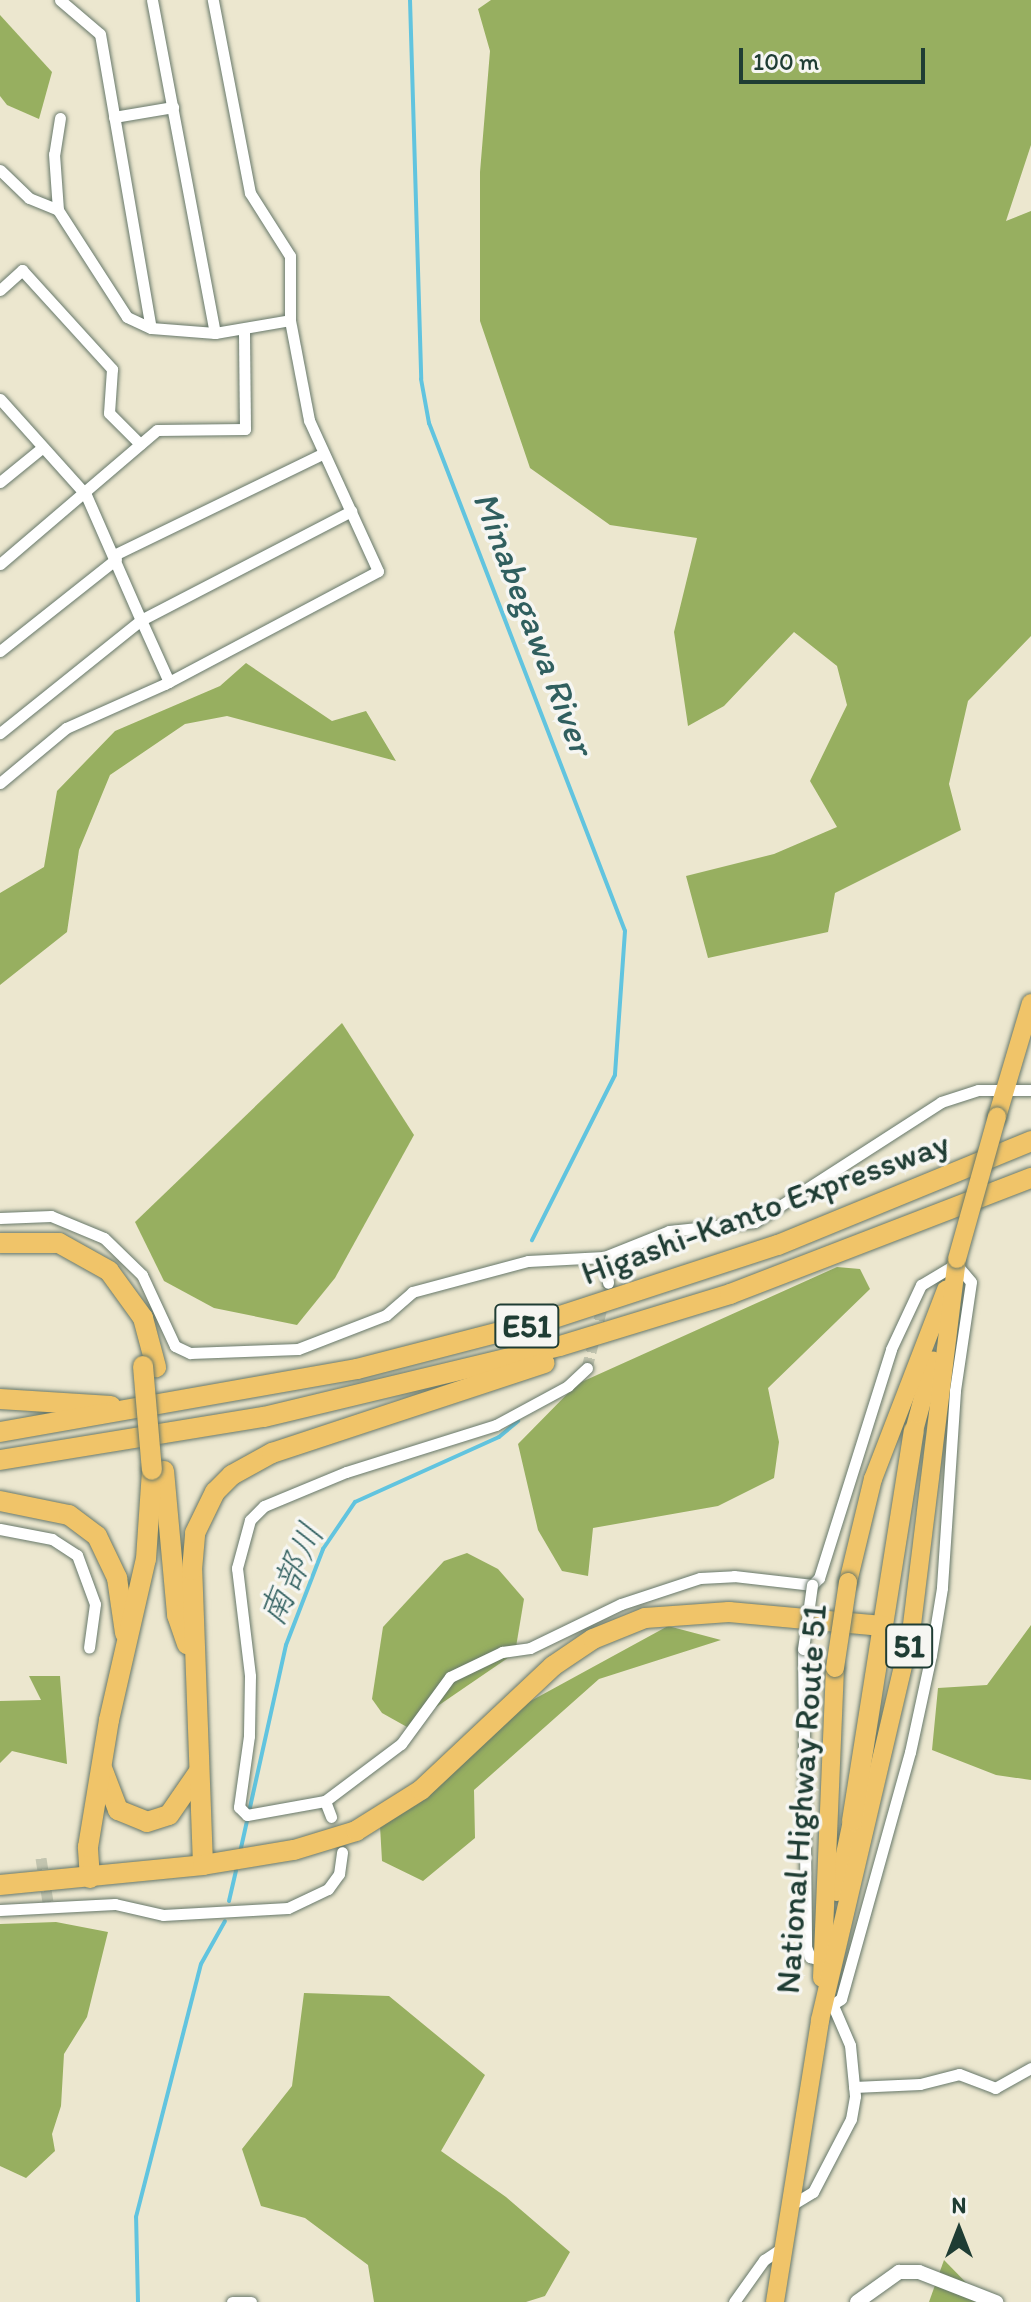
<!DOCTYPE html>
<meta charset="utf-8">
<style>
body{margin:0}
#map{position:relative;width:1031px;height:2302px;overflow:hidden;background:#ece7cf;font-family:Itim,"Klee One",sans-serif}
div>[style]{position:absolute}
[style*='--x']{left:calc(var(--x)*1px);top:calc(var(--y)*1px);width:calc(var(--w)*1px);rotate:calc(var(--a)*1deg)}
.forest>*{inset:0;background:#97af60}
.stream>*{height:4px;margin:-2px;padding:0 2px;transform-origin:2px;border-radius:2px;background:#61c4df}
.minor-tunnel>*{height:11px;margin-top:-5.5px;transform-origin:0;background:repeating-linear-gradient(90deg,#c3c5b0 0 11px,transparent 0 16.5px)}
.roads{filter:drop-shadow(0 0 2px #67786a) drop-shadow(0 0 2px #67786a)}
.minor>*{height:11px;margin:-5.5px;padding:0 5.5px;transform-origin:5.5px;border-radius:5.5px;background:#fff}
.tertiary>*{height:14px;margin:-7px;padding:0 7px;transform-origin:7px;border-radius:7px;background:#fff}
.trunk>*{height:18px;margin:-9px;padding:0 9px;transform-origin:9px;border-radius:9px;background:#f0c469}
.motorway>*{height:20px;margin:-10px;padding:0 10px;transform-origin:10px;border-radius:10px;background:#f0c469}
.bridges{filter:drop-shadow(0 0 2px #67786a) drop-shadow(0 0 2px #67786a)}
.minor-bridge>*{height:11px;margin:-5.5px;padding:0 5.5px;transform-origin:5.5px;border-radius:5.5px;background:#fff}
.trunk-bridge>*{height:18px;margin:-9px;padding:0 9px;transform-origin:9px;border-radius:9px;background:#f0c469}
.motorway-bridge>*{height:20px;margin:-10px;padding:0 10px;transform-origin:10px;border-radius:10px;background:#f0c469}
span{translate:-50% -50%;white-space:nowrap;text-align:center;line-height:1.15;-webkit-text-stroke:7px #f6f6f2;paint-order:stroke}
.shield-label span{padding:2px 6px;background:#f6f6f2;border:2px solid;border-radius:6px;-webkit-text-stroke-width:0}
.shield-label{font-size:32px;color:#1f3d34;font-weight:700}
.street-label{font-size:34px;color:#1f3d34}
.water-label{font-size:36px;color:#305f5f;font-style:italic}
.north{position:absolute;left:919px;top:2190px;width:80px;height:80px;-webkit-text-stroke:6px #f6f6f2;paint-order:stroke;rotate:0deg;font-size:22px;font-weight:700;line-height:32px;text-align:center;color:#1f3d34}
.north::after{content:'';display:block;margin:auto;width:28px;height:36px;background:#1f3d34;clip-path:polygon(50% 0,100% 100%,50% 72%,0 100%)}
.scale{position:absolute;left:739px;top:48px;width:186px;height:36px;box-sizing:border-box;border:4px solid #1f3d34;border-top:0;padding-left:10px;font-size:24px;line-height:28px;white-space:nowrap;color:#1f3d34;-webkit-text-stroke:6px #f6f6f2;paint-order:stroke}
</style>
<div id="map">
<div class="forest">
<div style="clip-path:polygon(491px 0,1031px 0,1031px 145px,1006px 221px,1031px 211px,1031px 636px,968px 701px,949px 784px,961px 830px,835px 893px,828px 932px,708px 958px,686px 876px,774px 854px,837px 827px,810px 781px,847px 705px,837px 666px,794px 632px,724px 706px,688px 726px,674px 632px,697px 538px,610px 525px,530px 468px,480px 321px,480px 172px,490px 51px,478px 9px)"></div>
<div style="clip-path:polygon(0 15px,52px 72px,39px 119px,7px 105px,0 96px)"></div>
<div style="clip-path:polygon(246px 663px,332px 721px,366px 711px,396px 761px,227px 716px,185px 724px,110px 775px,79px 850px,67px 932px,0 985px,0 893px,44px 867px,57px 791px,115px 731px,220px 686px)"></div>
<div style="clip-path:polygon(342px 1023px,414px 1135px,335px 1278px,297px 1325px,214px 1308px,164px 1281px,135px 1222px)"></div>
<div style="clip-path:polygon(837px 1267px,860px 1269px,870px 1289px,768px 1388px,779px 1442px,774px 1478px,718px 1506px,593px 1528px,588px 1576px,562px 1571px,538px 1530px,518px 1444px,577px 1384px)"></div>
<div style="clip-path:polygon(467px 1553px,498px 1569px,524px 1599px,515px 1653px,407px 1727px,382px 1713px,372px 1699px,383px 1627px,444px 1561px)"></div>
<div style="clip-path:polygon(1031px 1625px,1031px 1780px,996px 1775px,932px 1750px,938px 1688px,987px 1685px)"></div>
<div style="clip-path:polygon(668px 1626px,721px 1640px,599px 1679px,474px 1790px,475px 1838px,423px 1881px,382px 1861px,380px 1826px,527px 1703px)"></div>
<div style="clip-path:polygon(29px 1676px,60px 1676px,67px 1764px,12px 1751px,0 1763px,0 1701px,41px 1700px)"></div>
<div style="clip-path:polygon(56px 1922px,108px 1932px,87px 2017px,64px 2054px,61px 2106px,52px 2134px,55px 2151px,26px 2178px,0 2166px,0 1924px)"></div>
<div style="clip-path:polygon(304px 1993px,389px 1996px,485px 2075px,441px 2151px,506px 2197px,570px 2252px,545px 2296px,526px 2302px,374px 2302px,368px 2265px,305px 2218px,261px 2206px,242px 2149px,292px 2086px)"></div>
<div style="clip-path:polygon(944px 2260px,985px 2302px,929px 2302px)"></div>
</div>
<div class="stream">
<div style="--x:410;--y:0;--w:379;--a:88.3"></div>
<div style="--x:421;--y:379;--w:45;--a:79.7"></div>
<div style="--x:429;--y:423;--w:544;--a:68.9"></div>
<div style="--x:625;--y:931;--w:144;--a:94"></div>
<div style="--x:615;--y:1075;--w:185;--a:116.7"></div>
<div style="--x:241;--y:1848;--w:208;--a:-77.5"></div>
<div style="--x:286;--y:1645;--w:103;--a:-68.9"></div>
<div style="--x:323;--y:1549;--w:57;--a:-55.8"></div>
<div style="--x:355;--y:1502;--w:158;--a:-24.3"></div>
<div style="--x:499;--y:1437;--w:25;--a:-40"></div>
<div style="--x:229;--y:1901;--w:31;--a:-77"></div>
<div style="--x:138;--y:2302;--w:85;--a:-91.3"></div>
<div style="--x:136;--y:2217;--w:261;--a:-75.6"></div>
<div style="--x:201;--y:1964;--w:49;--a:-60.8"></div>
</div>
<div class="minor-tunnel">
<div style="--x:587;--y:1368;--w:88;--a:-76.1"></div>
<div style="--x:41;--y:1858;--w:51;--a:80.9"></div>
</div>
<div class="roads">
<div class="minor">
<div style="--x:60;--y:0;--w:52;--a:40.4"></div>
<div style="--x:100;--y:34;--w:298;--a:80.2"></div>
<div style="--x:152;--y:0;--w:339;--a:79.3"></div>
<div style="--x:114;--y:117;--w:60;--a:-9.6"></div>
<div style="--x:60;--y:118;--w:36;--a:99"></div>
<div style="--x:54;--y:154;--w:56;--a:85.9"></div>
<div style="--x:58;--y:210;--w:127;--a:57.2"></div>
<div style="--x:127;--y:317;--w:26;--a:25"></div>
<div style="--x:151;--y:328;--w:64;--a:4.5"></div>
<div style="--x:215;--y:333;--w:76;--a:-9.8"></div>
<div style="--x:290;--y:320;--w:64;--a:-90"></div>
<div style="--x:290;--y:256;--w:75;--a:-122.4"></div>
<div style="--x:250;--y:193;--w:197;--a:-100.9"></div>
<div style="--x:0;--y:170;--w:40;--a:44"></div>
<div style="--x:29;--y:198;--w:31;--a:22"></div>
<div style="--x:0;--y:290;--w:30;--a:-42"></div>
<div style="--x:22;--y:270;--w:134;--a:47.7"></div>
<div style="--x:112;--y:369;--w:44;--a:93.9"></div>
<div style="--x:109;--y:413;--w:44;--a:45"></div>
<div style="--x:0;--y:399;--w:129;--a:48.1"></div>
<div style="--x:86;--y:495;--w:137;--a:66.3"></div>
<div style="--x:141;--y:620;--w:181;--a:141.3"></div>
<div style="--x:0;--y:482;--w:55;--a:-39.1"></div>
<div style="--x:114;--y:555;--w:233;--a:-25.9"></div>
<div style="--x:0;--y:564;--w:206;--a:-40.5"></div>
<div style="--x:157;--y:430;--w:88;--a:-0.7"></div>
<div style="--x:245;--y:429;--w:98;--a:-90.6"></div>
<div style="--x:0;--y:651;--w:148;--a:-38.4"></div>
<div style="--x:169;--y:682;--w:68;--a:-114.3"></div>
<div style="--x:141;--y:620;--w:237;--a:-27.4"></div>
<div style="--x:0;--y:783;--w:86;--a:-39.8"></div>
<div style="--x:66;--y:728;--w:108;--a:-24"></div>
<div style="--x:165;--y:684;--w:241;--a:-27.9"></div>
<div style="--x:378;--y:571;--w:166;--a:-114.6"></div>
<div style="--x:309;--y:420;--w:102;--a:-100.8"></div>
<div style="--x:0;--y:1218;--w:51;--a:-2.2"></div>
<div style="--x:51;--y:1216;--w:57;--a:22.5"></div>
<div style="--x:104;--y:1238;--w:53;--a:44.2"></div>
<div style="--x:142;--y:1275;--w:78;--a:65.1"></div>
<div style="--x:175;--y:1346;--w:17;--a:25"></div>
<div style="--x:190;--y:1353;--w:108;--a:-2.1"></div>
<div style="--x:298;--y:1349;--w:94;--a:-21.1"></div>
<div style="--x:386;--y:1315;--w:35;--a:-41"></div>
<div style="--x:412;--y:1292;--w:120;--a:-15"></div>
<div style="--x:528;--y:1261;--w:76;--a:-3"></div>
<div style="--x:604;--y:1257;--w:70;--a:-21.8"></div>
<div style="--x:669;--y:1231;--w:86;--a:-6"></div>
<div style="--x:755;--y:1222;--w:221;--a:-32.8"></div>
<div style="--x:941;--y:1102;--w:39;--a:-18"></div>
<div style="--x:978;--y:1090;--w:53;--a:0"></div>
<div style="--x:604;--y:1257;--w:26;--a:81"></div>
<div style="--x:587;--y:1368;--w:26;--a:137"></div>
<div style="--x:568;--y:1386;--w:82;--a:151.6"></div>
<div style="--x:496;--y:1425;--w:157;--a:162.6"></div>
<div style="--x:346;--y:1472;--w:89;--a:157.5"></div>
<div style="--x:264;--y:1506;--w:20;--a:135"></div>
<div style="--x:250;--y:1520;--w:50;--a:105.2"></div>
<div style="--x:237;--y:1568;--w:109;--a:83.1"></div>
<div style="--x:250;--y:1676;--w:60;--a:91"></div>
<div style="--x:249;--y:1736;--w:72;--a:98"></div>
<div style="--x:239;--y:1807;--w:11;--a:45"></div>
<div style="--x:247;--y:1815;--w:79;--a:-10.2"></div>
<div style="--x:325;--y:1801;--w:95;--a:-36.9"></div>
<div style="--x:401;--y:1744;--w:83;--a:-53.8"></div>
<div style="--x:450;--y:1677;--w:58;--a:-25.7"></div>
<div style="--x:502;--y:1652;--w:28;--a:-8"></div>
<div style="--x:530;--y:1648;--w:101;--a:-25.8"></div>
<div style="--x:621;--y:1604;--w:83;--a:-18.2"></div>
<div style="--x:700;--y:1578;--w:34;--a:-3"></div>
<div style="--x:734;--y:1576;--w:79;--a:6.6"></div>
<div style="--x:812;--y:1585;--w:10;--a:-45"></div>
<div style="--x:819;--y:1578;--w:240;--a:-72.5"></div>
<div style="--x:891;--y:1349;--w:71;--a:-64.9"></div>
<div style="--x:921;--y:1285;--w:41;--a:-31"></div>
<div style="--x:956;--y:1264;--w:23;--a:50"></div>
<div style="--x:971;--y:1282;--w:110;--a:98.4"></div>
<div style="--x:955;--y:1391;--w:197;--a:93.8"></div>
<div style="--x:942;--y:1588;--w:68;--a:99.3"></div>
<div style="--x:931;--y:1655;--w:99;--a:102.2"></div>
<div style="--x:910;--y:1752;--w:256;--a:105.6"></div>
<div style="--x:841;--y:1999;--w:19;--a:148"></div>
<div style="--x:0;--y:1529;--w:53;--a:10.9"></div>
<div style="--x:52;--y:1539;--w:30;--a:33"></div>
<div style="--x:77;--y:1555;--w:52;--a:69.8"></div>
<div style="--x:95;--y:1604;--w:44;--a:97.8"></div>
<div style="--x:803;--y:1649;--w:298;--a:89.4"></div>
<div style="--x:806;--y:1947;--w:11;--a:68"></div>
<div style="--x:810;--y:1957;--w:15;--a:16"></div>
<div style="--x:325;--y:1801;--w:17;--a:69"></div>
<div style="--x:0;--y:1910;--w:115;--a:-3"></div>
<div style="--x:115;--y:1904;--w:49;--a:12.9"></div>
<div style="--x:163;--y:1915;--w:125;--a:-3.2"></div>
<div style="--x:288;--y:1908;--w:44;--a:-25.4"></div>
<div style="--x:328;--y:1889;--w:19;--a:-54"></div>
<div style="--x:339;--y:1874;--w:22;--a:-82"></div>
<div style="--x:854;--y:2087;--w:66;--a:-2.6"></div>
<div style="--x:920;--y:2084;--w:40;--a:-14.4"></div>
<div style="--x:959;--y:2074;--w:39;--a:21"></div>
<div style="--x:995;--y:2088;--w:41;--a:-29.1"></div>
<div style="--x:788;--y:2207;--w:29;--a:-31"></div>
<div style="--x:813;--y:2192;--w:82;--a:-62.5"></div>
<div style="--x:851;--y:2119;--w:23;--a:-80"></div>
<div style="--x:855;--y:2096;--w:51;--a:-95.6"></div>
<div style="--x:850;--y:2045;--w:40;--a:-113.4"></div>
<div style="--x:232;--y:2302;--w:19;--a:0"></div>
<div style="--x:734;--y:2302;--w:52;--a:-54.5"></div>
<div style="--x:764;--y:2260;--w:22;--a:-34"></div>
</div>
<div class="tertiary">
<div style="--x:857;--y:2302;--w:52;--a:-35.5"></div>
<div style="--x:899;--y:2272;--w:20;--a:0"></div>
<div style="--x:919;--y:2272;--w:83;--a:21.3"></div>
</div>
<div class="trunk">
<div style="--x:997;--y:1117;--w:119;--a:-73.4"></div>
<div style="--x:914;--y:1431;--w:73;--a:-75"></div>
<div style="--x:848;--y:1582;--w:106;--a:-76.4"></div>
<div style="--x:873;--y:1479;--w:203;--a:-68.9"></div>
<div style="--x:837;--y:1892;--w:73;--a:-78.1"></div>
<div style="--x:822;--y:1978;--w:310;--a:-87.6"></div>
<div style="--x:775;--y:2302;--w:286;--a:-80.9"></div>
<div style="--x:820;--y:2020;--w:398;--a:-76.8"></div>
<div style="--x:911;--y:1633;--w:372;--a:-83"></div>
</div>
<div class="motorway">
<div style="--x:0;--y:1243;--w:59;--a:0"></div>
<div style="--x:59;--y:1243;--w:57;--a:29.2"></div>
<div style="--x:109;--y:1271;--w:58;--a:54.1"></div>
<div style="--x:143;--y:1318;--w:51;--a:75.1"></div>
<div style="--x:0;--y:1399;--w:111;--a:3.6"></div>
<div style="--x:0;--y:1432;--w:363;--a:-10"></div>
<div style="--x:357;--y:1369;--w:200;--a:-14.5"></div>
<div style="--x:551;--y:1319;--w:239;--a:-18.1"></div>
<div style="--x:778;--y:1245;--w:274;--a:-22.3"></div>
<div style="--x:0;--y:1460;--w:267;--a:-9.3"></div>
<div style="--x:264;--y:1417;--w:304;--a:-13.5"></div>
<div style="--x:560;--y:1346;--w:178;--a:-17"></div>
<div style="--x:730;--y:1294;--w:323;--a:-21.1"></div>
<div style="--x:164;--y:1471;--w:145;--a:84.8"></div>
<div style="--x:177;--y:1615;--w:31;--a:71"></div>
<div style="--x:0;--y:1501;--w:70;--a:11.5"></div>
<div style="--x:69;--y:1515;--w:35;--a:37"></div>
<div style="--x:97;--y:1536;--w:47;--a:64.5"></div>
<div style="--x:117;--y:1578;--w:56;--a:81.7"></div>
<div style="--x:102;--y:1768;--w:45;--a:69.1"></div>
<div style="--x:118;--y:1810;--w:31;--a:22"></div>
<div style="--x:147;--y:1822;--w:23;--a:-18"></div>
<div style="--x:169;--y:1815;--w:51;--a:-55.4"></div>
<div style="--x:852;--y:1821;--w:395;--a:-81"></div>
<div style="--x:203;--y:1865;--w:295;--a:-92.1"></div>
<div style="--x:192;--y:1570;--w:37;--a:-85"></div>
<div style="--x:195;--y:1533;--w:46;--a:-64"></div>
<div style="--x:215;--y:1492;--w:24;--a:-45"></div>
<div style="--x:232;--y:1475;--w:46;--a:-28.8"></div>
<div style="--x:272;--y:1453;--w:287;--a:-18.3"></div>
<div style="--x:90;--y:1878;--w:31;--a:-94"></div>
<div style="--x:88;--y:1847;--w:129;--a:-80.6"></div>
<div style="--x:109;--y:1720;--w:165;--a:-77.1"></div>
<div style="--x:146;--y:1559;--w:89;--a:-86.1"></div>
<div style="--x:0;--y:1885;--w:204;--a:-5.6"></div>
<div style="--x:203;--y:1865;--w:92;--a:-9.4"></div>
<div style="--x:294;--y:1850;--w:65;--a:-17"></div>
<div style="--x:356;--y:1831;--w:77;--a:-32.2"></div>
<div style="--x:421;--y:1790;--w:181;--a:-43.2"></div>
<div style="--x:553;--y:1666;--w:48;--a:-34"></div>
<div style="--x:593;--y:1639;--w:56;--a:-22"></div>
<div style="--x:645;--y:1618;--w:84;--a:-4.1"></div>
<div style="--x:729;--y:1612;--w:154;--a:5.2"></div>
</div>
</div>
<div class="bridges">
<div class="minor-bridge">
<div style="--x:803;--y:1649;--w:65;--a:-82"></div>
</div>
<div class="trunk-bridge">
<div style="--x:957;--y:1259;--w:148;--a:-74.3"></div>
<div style="--x:835;--y:1668;--w:87;--a:-81.4"></div>
</div>
<div class="motorway-bridge">
<div style="--x:143;--y:1366;--w:104;--a:85.1"></div>
</div>
</div>
<div class="shield-label">
<span style="left:527px;top:1326px">E51</span>
<span style="left:909px;top:1646px">51</span>
</div>
<div class="street-label">
<span style="left:765px;top:1208px;rotate:-20deg">Higashi-Kanto Expressway</span>
<span style="left:801px;top:1799px;rotate:-86deg">National Highway Route 51</span>
</div>
<div class="water-label">
<span style="left:534px;top:623px;rotate:69deg">Minabegawa River</span>
<span style="left:291px;top:1574px;rotate:-66deg">南部川</span>
</div>
<div class="north">N</div>
<div class="scale">100 m</div>
</div>
